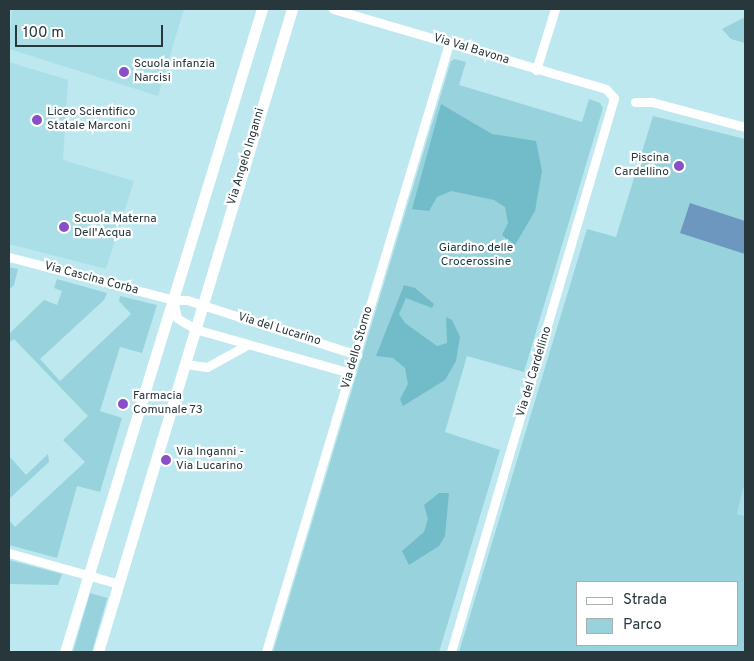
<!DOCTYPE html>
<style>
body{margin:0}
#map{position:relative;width:754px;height:661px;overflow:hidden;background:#bee8f0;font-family:Overpass,sans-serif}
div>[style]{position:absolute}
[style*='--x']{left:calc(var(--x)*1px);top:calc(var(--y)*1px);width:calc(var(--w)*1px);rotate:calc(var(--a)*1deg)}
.built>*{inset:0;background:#aadfe8}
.green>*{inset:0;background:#98d2dd;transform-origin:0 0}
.forest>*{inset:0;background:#72bcc9}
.water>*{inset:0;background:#6d97bf}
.minor>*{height:9px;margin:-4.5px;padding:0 4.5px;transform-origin:4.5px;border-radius:4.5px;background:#fff}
.tertiary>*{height:11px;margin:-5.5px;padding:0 5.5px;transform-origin:5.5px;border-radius:5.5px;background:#fff}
.dots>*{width:14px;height:14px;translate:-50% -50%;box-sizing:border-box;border:2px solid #fff;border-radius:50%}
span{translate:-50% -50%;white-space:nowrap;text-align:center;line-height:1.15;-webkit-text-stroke:4.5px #fff;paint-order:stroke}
.street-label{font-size:12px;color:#27373b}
.poi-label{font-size:12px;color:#27373b}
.left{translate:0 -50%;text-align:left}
.right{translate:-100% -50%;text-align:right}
.park-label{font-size:12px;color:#14383f}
.frame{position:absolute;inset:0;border:10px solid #27373b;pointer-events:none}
.legend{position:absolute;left:576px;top:581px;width:162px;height:65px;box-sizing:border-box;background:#fff;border:1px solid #a9afb1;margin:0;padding:6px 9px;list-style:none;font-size:15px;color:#27373b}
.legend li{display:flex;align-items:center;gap:10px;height:25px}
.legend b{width:25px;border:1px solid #a9afb1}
.scale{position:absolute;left:15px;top:25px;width:148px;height:22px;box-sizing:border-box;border:2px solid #27373b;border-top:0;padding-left:6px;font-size:15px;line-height:18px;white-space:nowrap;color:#27373b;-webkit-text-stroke:4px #fff;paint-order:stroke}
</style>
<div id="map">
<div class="built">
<div style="clip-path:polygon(12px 9px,184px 9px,158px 96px,9px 49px)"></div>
<div style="clip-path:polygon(9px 62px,68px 80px,63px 160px,134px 181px,106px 269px,9px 244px)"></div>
<div style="clip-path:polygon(745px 482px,745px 516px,737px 514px)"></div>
</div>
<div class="green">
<div style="clip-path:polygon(745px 17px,745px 43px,731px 39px,722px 29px)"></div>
<div style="clip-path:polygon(455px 59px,466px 62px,459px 85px,582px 122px,589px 99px,600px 103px,603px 108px,524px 372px,467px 356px,445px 432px,500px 450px,439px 652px,273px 652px,441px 94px,451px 61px)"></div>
<div style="clip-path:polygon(evenodd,653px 116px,745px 139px,745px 482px,737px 514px,745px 516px,745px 652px,459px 652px,587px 229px,616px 237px,653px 116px,578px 582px,738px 582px,738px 645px,578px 645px,578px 582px)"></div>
<div style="clip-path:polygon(9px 267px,18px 269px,14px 285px,9px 290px)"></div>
<div style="clip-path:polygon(57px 279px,107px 293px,104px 300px,40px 359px,60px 381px,131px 314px,119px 301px,120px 296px,157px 305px,142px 353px,120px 347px,100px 411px,122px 418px,100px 492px,77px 486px,57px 558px,9px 545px,9px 520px,15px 527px,85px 462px,63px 440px,88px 416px,14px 339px,9px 343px,9px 334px,44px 300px,57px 305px,62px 291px,54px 288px)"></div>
<div style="clip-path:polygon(48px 454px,49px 462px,9px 499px,9px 456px,26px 475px)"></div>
<div style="clip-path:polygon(9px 560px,62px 574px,58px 585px,9px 584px)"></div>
<div style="left:90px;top:593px;width:18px;height:62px;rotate:16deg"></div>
</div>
<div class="forest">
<div style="clip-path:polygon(441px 104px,492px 134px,536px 141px,542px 171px,535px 211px,515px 245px,502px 235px,508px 223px,505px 207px,494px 200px,451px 191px,437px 197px,429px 211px,412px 209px)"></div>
<div style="clip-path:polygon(404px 285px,415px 288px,434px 304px,432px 308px,406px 298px,399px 314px,405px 323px,437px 346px,447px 343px,446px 317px,452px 320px,460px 337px,456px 361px,445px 380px,403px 406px,400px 399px,408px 384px,405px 368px,393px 358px,376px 356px)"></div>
<div style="clip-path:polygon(439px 493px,449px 493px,445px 536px,439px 546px,409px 565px,402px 551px,424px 532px,428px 519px,424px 505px)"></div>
</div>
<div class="water">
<div style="clip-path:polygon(690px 203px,745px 221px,745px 254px,680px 233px)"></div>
</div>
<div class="minor">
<div style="--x:333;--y:9;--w:284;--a:16.3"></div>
<div style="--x:606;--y:89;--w:12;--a:48"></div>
<div style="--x:614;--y:98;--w:577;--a:106.4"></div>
<div style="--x:536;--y:70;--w:64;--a:-72.7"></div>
<div style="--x:635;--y:102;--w:17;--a:0"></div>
<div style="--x:652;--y:102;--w:96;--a:15"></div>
<div style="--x:9;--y:257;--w:171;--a:14.6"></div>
<div style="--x:174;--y:300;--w:13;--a:0"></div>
<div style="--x:187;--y:300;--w:179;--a:17.9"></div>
<div style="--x:174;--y:303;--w:15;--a:79"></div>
<div style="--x:177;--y:318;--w:21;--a:31"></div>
<div style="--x:195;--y:329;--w:162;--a:15.8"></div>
<div style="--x:185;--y:364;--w:22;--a:8"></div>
<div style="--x:207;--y:367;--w:46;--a:-28.8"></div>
<div style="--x:9;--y:553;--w:114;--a:15.7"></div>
<div style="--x:266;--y:652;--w:636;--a:-73.27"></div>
</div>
<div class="tertiary">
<div style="--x:65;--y:652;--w:673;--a:-72.97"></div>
<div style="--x:98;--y:652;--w:672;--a:-73.21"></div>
</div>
<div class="dots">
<div style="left:124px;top:72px;background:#894fc6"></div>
<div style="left:37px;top:120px;background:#894fc6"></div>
<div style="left:679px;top:166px;background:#894fc6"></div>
<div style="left:64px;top:227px;background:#894fc6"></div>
<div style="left:123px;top:404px;background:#894fc6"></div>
<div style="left:166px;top:460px;background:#894fc6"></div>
</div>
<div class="street-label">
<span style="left:471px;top:50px;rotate:17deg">Via Val Bavona</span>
<span style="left:247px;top:157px;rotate:-73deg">Via Angelo Inganni</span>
<span style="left:91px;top:279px;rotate:15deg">Via Cascina Corba</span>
<span style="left:279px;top:330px;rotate:17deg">Via del Lucarino</span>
<span style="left:358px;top:348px;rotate:-74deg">Via dello Storno</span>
<span style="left:535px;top:372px;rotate:-73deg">Via del Cardellino</span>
</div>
<div class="poi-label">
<span class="left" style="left:134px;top:72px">Scuola infanzia<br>Narcisi</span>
<span class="left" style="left:47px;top:120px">Liceo Scientifico<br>Statale Marconi</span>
<span class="right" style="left:669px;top:166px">Piscina<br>Cardellino</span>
<span class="left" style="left:74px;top:227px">Scuola Materna<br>Dell'Acqua</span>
<span class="left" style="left:133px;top:404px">Farmacia<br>Comunale 73</span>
<span class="left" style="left:176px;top:460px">Via Inganni -<br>Via Lucarino</span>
</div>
<div class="park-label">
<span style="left:476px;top:256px">Giardino delle<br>Crocerossine</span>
</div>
<div class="frame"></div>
<ul class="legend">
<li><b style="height:6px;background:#fff"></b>Strada</li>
<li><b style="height:14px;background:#98d2dd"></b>Parco</li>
</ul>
<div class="scale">100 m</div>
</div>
